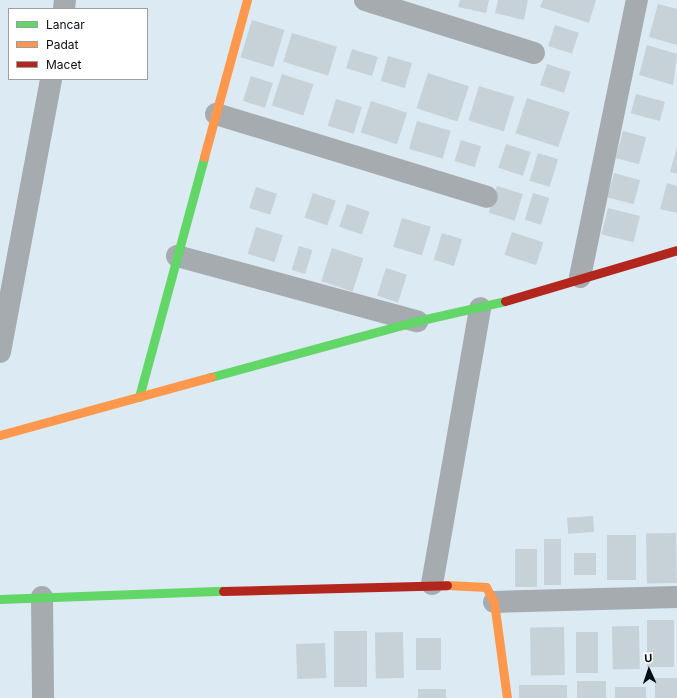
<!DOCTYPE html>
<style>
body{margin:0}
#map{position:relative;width:677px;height:698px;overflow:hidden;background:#dceaf3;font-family:Inter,sans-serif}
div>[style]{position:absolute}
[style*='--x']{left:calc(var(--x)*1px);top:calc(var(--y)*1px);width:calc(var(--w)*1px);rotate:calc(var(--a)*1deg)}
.building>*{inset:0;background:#c6d1d8;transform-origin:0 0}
.street>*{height:22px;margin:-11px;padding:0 11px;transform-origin:11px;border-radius:11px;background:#a5abaf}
.fast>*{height:9px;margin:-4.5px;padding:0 4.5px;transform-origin:4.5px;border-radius:4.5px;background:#63d668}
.slow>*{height:9px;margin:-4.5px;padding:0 4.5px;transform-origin:4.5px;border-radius:4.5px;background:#ff974d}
.jam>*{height:9px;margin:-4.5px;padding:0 4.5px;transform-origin:4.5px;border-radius:4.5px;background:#b3261e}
span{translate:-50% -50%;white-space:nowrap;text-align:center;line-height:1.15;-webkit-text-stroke:4px #fff;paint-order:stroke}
.legend{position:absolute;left:8px;top:8px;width:140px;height:72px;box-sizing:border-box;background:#fff;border:1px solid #9b9fa1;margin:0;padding:5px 7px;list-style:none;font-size:12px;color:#060e13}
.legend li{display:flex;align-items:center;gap:8px;height:20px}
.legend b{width:20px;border:1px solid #9b9fa1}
.north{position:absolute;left:629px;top:650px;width:40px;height:40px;-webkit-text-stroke:3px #fff;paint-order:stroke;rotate:357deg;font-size:11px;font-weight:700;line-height:16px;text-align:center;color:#060e13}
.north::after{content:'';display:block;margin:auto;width:14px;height:18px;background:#060e13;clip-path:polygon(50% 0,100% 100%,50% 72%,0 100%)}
</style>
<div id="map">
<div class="building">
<div style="clip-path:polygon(460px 0,489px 0,486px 13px,458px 7px)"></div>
<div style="clip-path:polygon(498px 0,528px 0,524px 20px,495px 13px)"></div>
<div style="clip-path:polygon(543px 0,596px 0,589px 23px,540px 7px)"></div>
<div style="clip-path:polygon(658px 4px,677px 9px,677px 45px,649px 37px)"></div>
<div style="left:252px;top:20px;width:34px;height:39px;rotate:17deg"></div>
<div style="left:555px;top:25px;width:25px;height:22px;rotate:18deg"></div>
<div style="left:292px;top:33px;width:47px;height:30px;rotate:17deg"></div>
<div style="clip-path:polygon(647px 45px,677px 54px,673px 85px,639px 75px)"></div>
<div style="left:352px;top:49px;width:27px;height:20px;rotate:17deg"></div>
<div style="left:388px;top:56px;width:25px;height:26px;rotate:16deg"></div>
<div style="left:547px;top:64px;width:25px;height:22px;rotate:18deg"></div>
<div style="left:428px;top:73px;width:43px;height:37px;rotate:18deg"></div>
<div style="left:282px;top:74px;width:33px;height:33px;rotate:18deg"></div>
<div style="left:251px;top:76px;width:23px;height:26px;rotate:18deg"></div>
<div style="left:479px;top:86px;width:37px;height:36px;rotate:17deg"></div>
<div style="left:636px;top:94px;width:30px;height:20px;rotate:15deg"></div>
<div style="left:527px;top:98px;width:45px;height:37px;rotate:18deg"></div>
<div style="left:336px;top:99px;width:27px;height:28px;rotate:17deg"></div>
<div style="left:371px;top:101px;width:38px;height:33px;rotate:18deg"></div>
<div style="left:417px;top:121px;width:35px;height:29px;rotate:16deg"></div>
<div style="left:623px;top:131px;width:24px;height:28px;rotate:15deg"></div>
<div style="left:461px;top:140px;width:21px;height:22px;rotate:17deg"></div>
<div style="left:506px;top:144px;width:26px;height:25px;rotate:18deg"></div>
<div style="clip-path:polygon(677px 147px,677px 174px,670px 172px)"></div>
<div style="left:538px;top:153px;width:21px;height:29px;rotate:17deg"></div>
<div style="left:614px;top:173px;width:27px;height:25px;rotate:15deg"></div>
<div style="clip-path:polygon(667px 183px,677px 186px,677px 213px,660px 209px)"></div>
<div style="left:497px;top:186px;width:27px;height:28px;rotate:17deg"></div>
<div style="left:256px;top:187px;width:22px;height:22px;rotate:18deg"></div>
<div style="left:313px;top:193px;width:24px;height:26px;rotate:19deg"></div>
<div style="left:533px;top:193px;width:17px;height:28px;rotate:17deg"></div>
<div style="left:347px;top:204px;width:24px;height:24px;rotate:19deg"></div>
<div style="left:608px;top:208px;width:33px;height:27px;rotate:14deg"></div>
<div style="left:402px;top:218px;width:30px;height:30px;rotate:17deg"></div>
<div style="left:256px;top:227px;width:28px;height:28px;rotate:17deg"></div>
<div style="left:512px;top:232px;width:33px;height:24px;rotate:18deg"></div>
<div style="left:442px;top:233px;width:21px;height:28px;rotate:17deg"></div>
<div style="left:299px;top:246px;width:14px;height:25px;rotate:17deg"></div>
<div style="left:332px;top:248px;width:33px;height:35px;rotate:18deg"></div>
<div style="left:386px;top:268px;width:22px;height:29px;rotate:18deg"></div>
<div style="left:593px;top:516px;width:16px;height:26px;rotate:86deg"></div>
<div style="left:676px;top:533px;width:50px;height:30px;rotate:89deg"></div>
<div style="left:607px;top:535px;width:29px;height:45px"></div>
<div style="left:544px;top:539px;width:17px;height:46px"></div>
<div style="left:515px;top:549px;width:22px;height:38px"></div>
<div style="left:574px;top:553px;width:22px;height:22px"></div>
<div style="left:647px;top:620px;width:27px;height:47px"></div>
<div style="left:639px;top:626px;width:43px;height:27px;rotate:89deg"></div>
<div style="left:564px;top:627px;width:48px;height:34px;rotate:89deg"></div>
<div style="left:367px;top:631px;width:56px;height:33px;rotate:90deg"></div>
<div style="left:403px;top:632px;width:46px;height:28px;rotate:89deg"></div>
<div style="left:576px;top:632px;width:22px;height:41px"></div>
<div style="left:416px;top:638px;width:25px;height:32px"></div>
<div style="left:325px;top:643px;width:35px;height:29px;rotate:88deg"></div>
<div style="left:677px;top:678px;width:20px;height:22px;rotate:90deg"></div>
<div style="left:577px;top:681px;width:29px;height:17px"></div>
<div style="left:567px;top:685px;width:13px;height:48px;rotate:90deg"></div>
<div style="left:615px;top:687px;width:31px;height:11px"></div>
<div style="left:418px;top:689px;width:28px;height:9px"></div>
</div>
<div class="street">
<div style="--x:365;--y:0;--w:177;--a:17.4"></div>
<div style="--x:64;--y:9;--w:9;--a:-84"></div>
<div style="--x:216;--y:114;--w:283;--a:17"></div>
<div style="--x:177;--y:256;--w:249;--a:15.2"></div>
<div style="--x:580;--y:277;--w:283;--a:-78.4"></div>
<div style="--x:0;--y:352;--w:278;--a:-79.4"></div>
<div style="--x:432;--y:584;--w:280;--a:-80.1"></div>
<div style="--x:42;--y:597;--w:101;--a:89.4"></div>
<div style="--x:494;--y:602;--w:183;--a:-1.6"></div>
</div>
<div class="fast">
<div style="--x:211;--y:377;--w:213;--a:-15.2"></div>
<div style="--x:417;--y:321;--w:90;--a:-12.8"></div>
<div style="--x:139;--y:397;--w:249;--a:-74.8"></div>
<div style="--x:0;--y:599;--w:223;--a:-2.1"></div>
</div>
<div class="slow">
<div style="--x:204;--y:157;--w:163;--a:-74.7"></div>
<div style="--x:0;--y:435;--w:219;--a:-15.4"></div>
<div style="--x:447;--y:585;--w:39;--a:3"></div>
<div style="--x:486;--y:587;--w:17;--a:62"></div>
<div style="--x:494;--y:602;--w:97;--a:82.3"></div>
</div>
<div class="jam">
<div style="--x:505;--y:301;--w:179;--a:-16.5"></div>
<div style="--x:223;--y:591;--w:224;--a:-1.5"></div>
</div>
<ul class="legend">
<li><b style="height:5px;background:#63d668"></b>Lancar</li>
<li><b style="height:5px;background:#ff974d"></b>Padat</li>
<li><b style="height:5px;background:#b3261e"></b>Macet</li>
</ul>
<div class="north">U</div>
</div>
